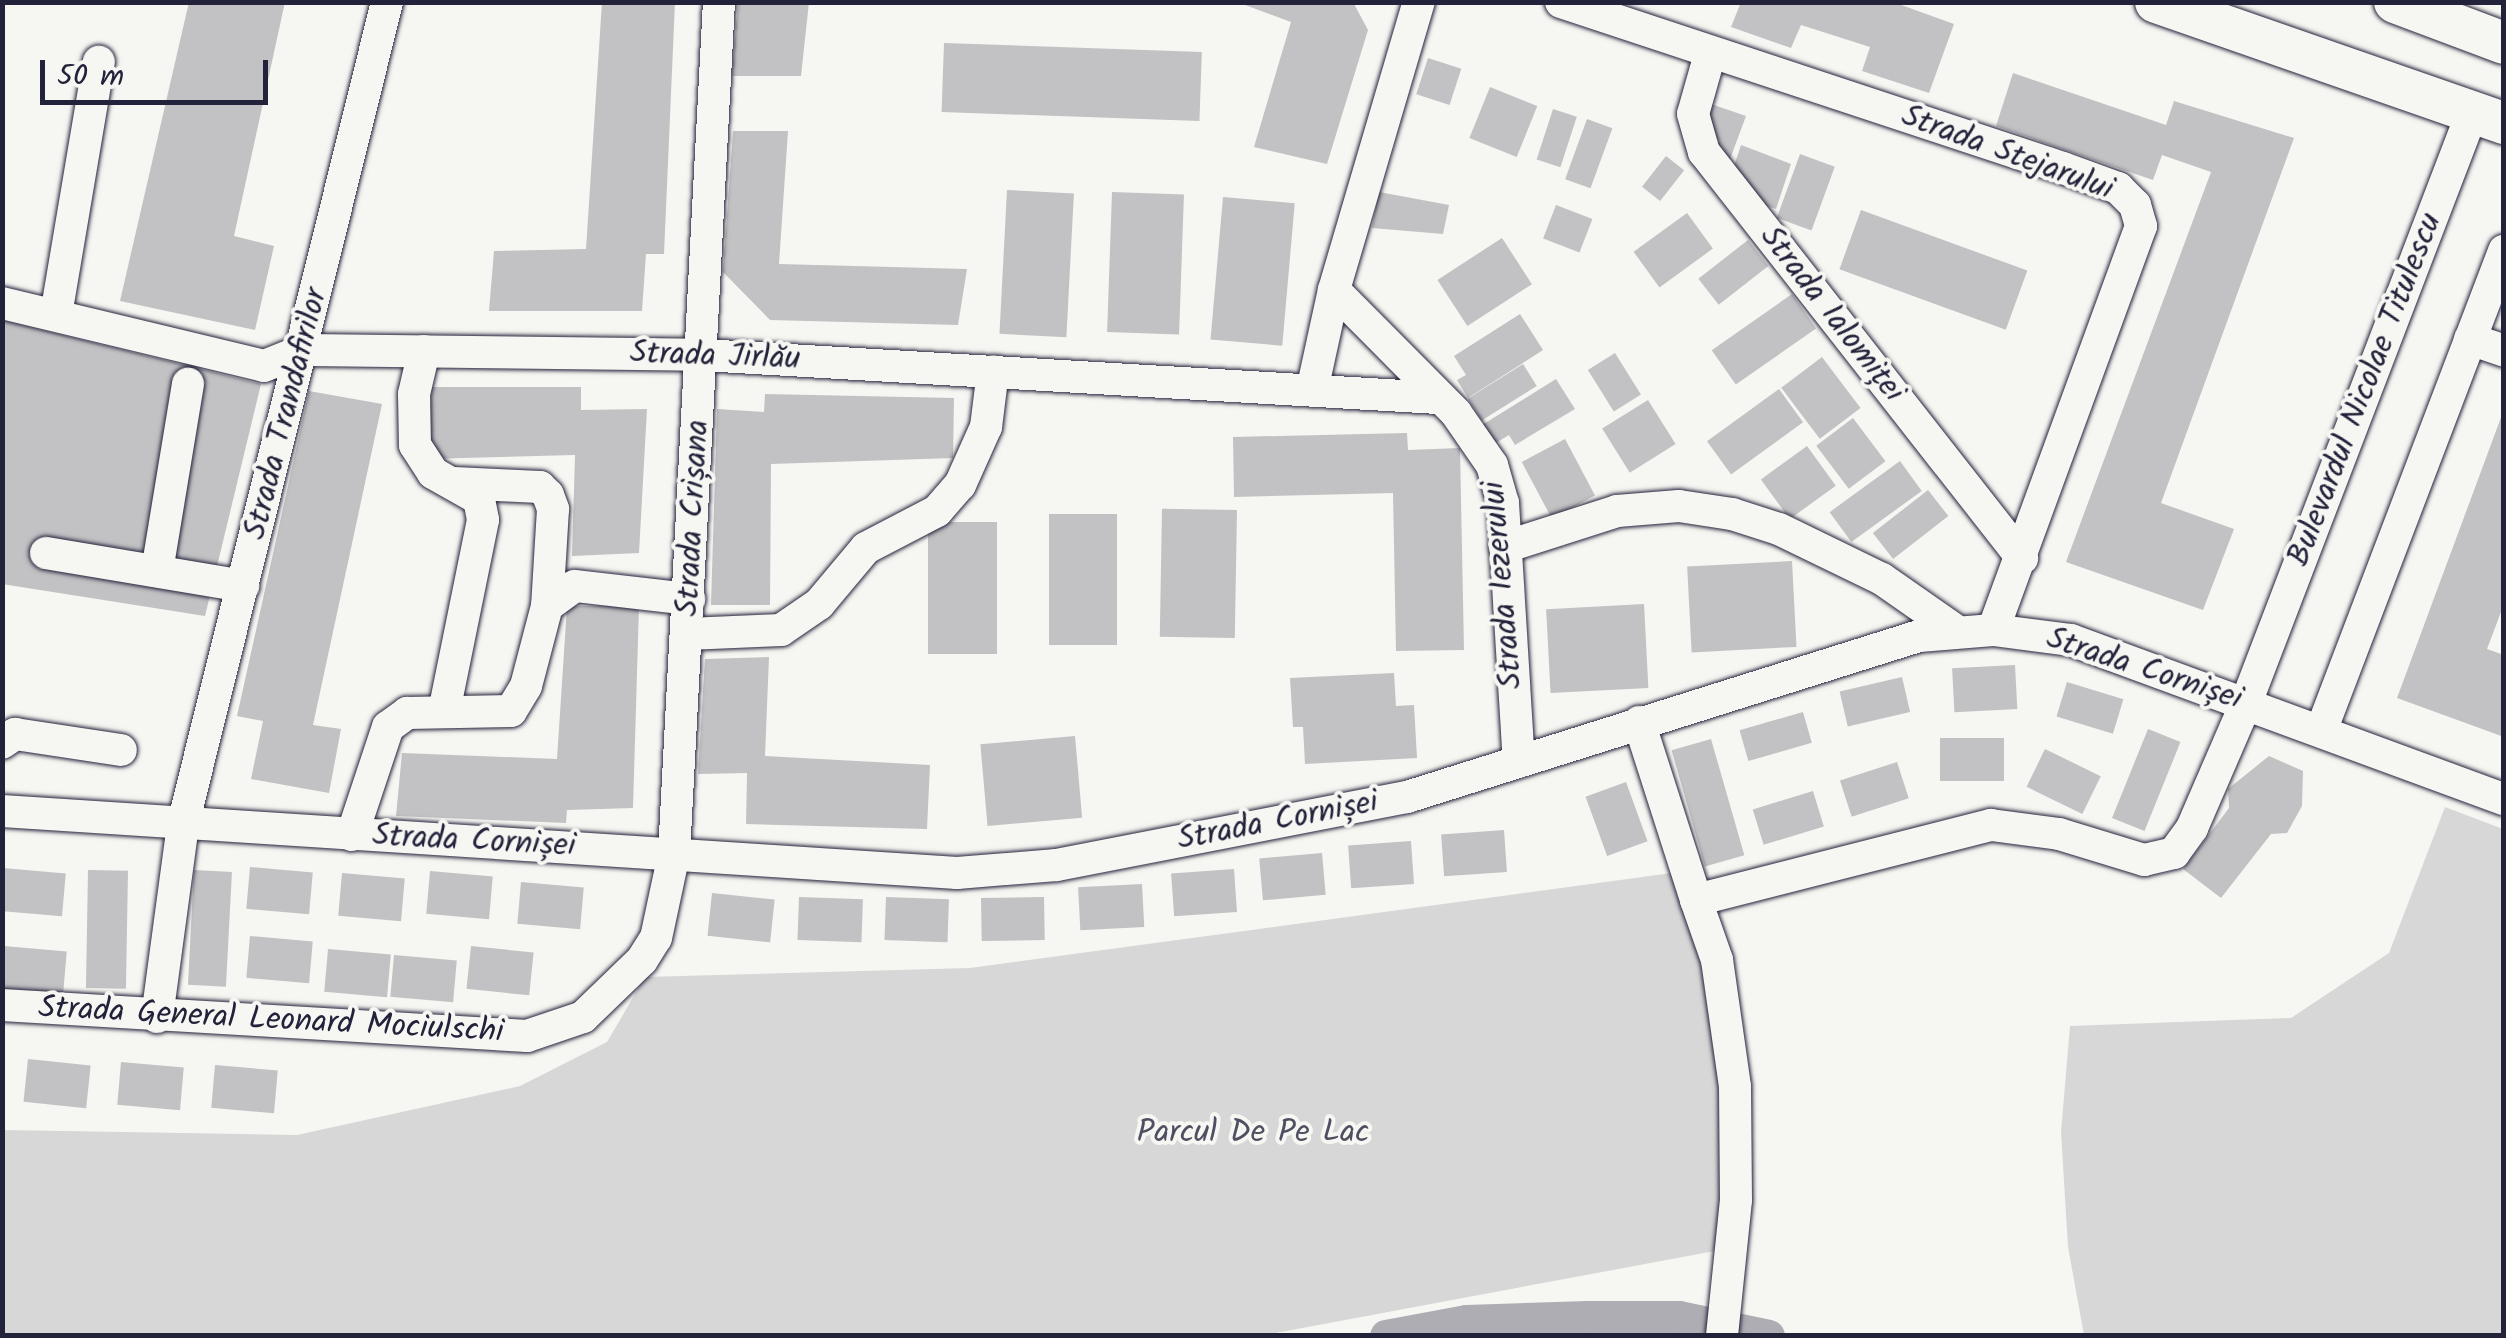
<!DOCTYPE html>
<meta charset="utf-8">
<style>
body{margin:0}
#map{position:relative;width:2506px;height:1338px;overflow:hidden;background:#f6f6f2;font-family:Kalam,sans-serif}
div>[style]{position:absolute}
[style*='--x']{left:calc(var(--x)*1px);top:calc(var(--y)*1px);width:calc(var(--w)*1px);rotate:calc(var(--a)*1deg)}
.green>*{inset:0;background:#d7d7d7}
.canal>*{height:32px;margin:-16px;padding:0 16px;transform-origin:16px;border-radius:16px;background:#adadb3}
.building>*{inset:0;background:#c2c2c4;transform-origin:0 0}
.roads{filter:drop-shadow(0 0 2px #22223b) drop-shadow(0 0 2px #22223b)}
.minor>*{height:32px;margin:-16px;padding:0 16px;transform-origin:16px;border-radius:16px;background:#f6f6f2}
.major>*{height:42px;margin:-21px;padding:0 21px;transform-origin:21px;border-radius:21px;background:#f6f6f2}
span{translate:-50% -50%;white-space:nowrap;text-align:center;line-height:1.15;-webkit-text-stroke:8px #f6f6f2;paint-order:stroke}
.street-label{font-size:32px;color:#22223b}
.park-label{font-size:32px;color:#4f4f62}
.frame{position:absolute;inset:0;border:5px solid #22223b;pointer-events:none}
.scale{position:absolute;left:40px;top:60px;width:228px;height:45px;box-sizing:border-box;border:5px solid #22223b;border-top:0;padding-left:12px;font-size:30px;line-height:35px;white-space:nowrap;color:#22223b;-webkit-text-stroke:8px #f6f6f2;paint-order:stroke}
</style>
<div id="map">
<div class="green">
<div style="clip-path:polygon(2445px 807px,2503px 829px,2503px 1335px,2084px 1335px,2068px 1247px,2061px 1132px,2070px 1026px,2291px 1018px,2389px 953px)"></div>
<div style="clip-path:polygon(1672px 873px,1709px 962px,1718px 1023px,1720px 1250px,1265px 1335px,3px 1336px,3px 1130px,297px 1135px,520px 1086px,607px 1042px,645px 977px,970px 968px)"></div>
</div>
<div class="canal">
<div style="--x:1386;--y:1336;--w:82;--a:-10.5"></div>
<div style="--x:1467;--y:1321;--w:121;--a:-1.9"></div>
<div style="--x:1588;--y:1317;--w:91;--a:0"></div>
<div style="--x:1679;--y:1317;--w:92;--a:11.9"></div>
</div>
<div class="building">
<div style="clip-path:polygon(189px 2px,285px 2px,234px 236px,274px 246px,255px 330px,120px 301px)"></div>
<div style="clip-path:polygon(602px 2px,675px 2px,664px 254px,646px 254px,642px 311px,489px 311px,494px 251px,586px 249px)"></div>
<div style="clip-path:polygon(738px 2px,809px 2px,801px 76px,732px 76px)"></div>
<div style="clip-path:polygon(1353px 2px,1368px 30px,1327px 164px,1254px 147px,1291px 22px,1237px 2px)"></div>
<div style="clip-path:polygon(1741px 2px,1893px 2px,1954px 24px,1929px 93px,1862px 71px,1870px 47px,1801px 25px,1791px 48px,1731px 27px)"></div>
<div style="left:944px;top:43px;width:258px;height:69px;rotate:2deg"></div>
<div style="left:1428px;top:58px;width:35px;height:38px;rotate:18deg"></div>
<div style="clip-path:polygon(2013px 73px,2166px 125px,2174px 101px,2294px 138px,2161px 503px,2234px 529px,2203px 610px,2066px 562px,2211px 172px,2162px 155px,2153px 180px,1996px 126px)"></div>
<div style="left:1490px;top:87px;width:51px;height:55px;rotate:22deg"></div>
<div style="clip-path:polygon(1711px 104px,1746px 116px,1729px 162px,1714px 156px,1719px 141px,1704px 124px)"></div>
<div style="left:1553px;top:109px;width:25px;height:53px;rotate:18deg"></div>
<div style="left:1587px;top:119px;width:27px;height:64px;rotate:20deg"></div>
<div style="clip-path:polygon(733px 131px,788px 131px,779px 264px,967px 269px,958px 325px,770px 320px,723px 272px)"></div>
<div style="clip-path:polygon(1741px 145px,1791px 164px,1776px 209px,1750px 201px,1731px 175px)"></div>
<div style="left:1800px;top:154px;width:37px;height:68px;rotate:20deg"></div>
<div style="left:1666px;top:156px;width:23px;height:39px;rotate:38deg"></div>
<div style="left:1007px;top:190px;width:67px;height:144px;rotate:3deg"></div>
<div style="left:1112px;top:192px;width:72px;height:140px;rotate:2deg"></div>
<div style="clip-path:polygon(1379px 192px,1449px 205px,1443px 234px,1372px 228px)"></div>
<div style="left:1223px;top:197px;width:72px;height:143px;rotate:5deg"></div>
<div style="left:1556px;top:205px;width:39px;height:36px;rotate:21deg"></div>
<div style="left:1861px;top:210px;width:177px;height:63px;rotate:20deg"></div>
<div style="left:1687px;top:213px;width:44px;height:66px;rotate:54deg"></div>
<div style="left:1502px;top:238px;width:55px;height:77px;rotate:57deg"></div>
<div style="left:1748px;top:240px;width:33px;height:63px;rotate:52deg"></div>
<div style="left:1792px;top:294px;width:42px;height:98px;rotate:55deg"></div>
<div style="clip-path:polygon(1520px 314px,1543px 350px,1468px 398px,1457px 380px,1466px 375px,1454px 356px)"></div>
<div style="clip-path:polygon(2px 320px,261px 384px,205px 616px,2px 584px)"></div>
<div style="left:1615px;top:353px;width:49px;height:32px;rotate:58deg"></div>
<div style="left:1822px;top:357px;width:64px;height:51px;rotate:53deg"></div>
<div style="left:1523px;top:364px;width:26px;height:65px;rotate:58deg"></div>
<div style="clip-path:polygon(1556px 379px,1575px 409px,1515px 445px,1509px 435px,1494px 444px,1482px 425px)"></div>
<div style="clip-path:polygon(432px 387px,581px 387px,581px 410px,647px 409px,639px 553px,572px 556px,575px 455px,425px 459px)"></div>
<div style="left:1779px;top:389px;width:41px;height:89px;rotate:54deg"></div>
<div style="clip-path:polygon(309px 391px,382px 404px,313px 725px,341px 729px,329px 793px,251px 779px,263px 721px,237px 716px)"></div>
<div style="clip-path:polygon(765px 394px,954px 398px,953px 458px,771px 464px,770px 605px,711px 605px,717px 409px,764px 412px)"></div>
<div style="left:1648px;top:400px;width:52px;height:54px;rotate:58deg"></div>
<div style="clip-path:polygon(2503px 412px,2504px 604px,2487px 649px,2504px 655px,2504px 737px,2397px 698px)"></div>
<div style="left:1853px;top:418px;width:54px;height:46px;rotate:53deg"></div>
<div style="clip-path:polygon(1407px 433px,1408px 450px,1460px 448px,1464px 650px,1396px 651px,1393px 493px,1234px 497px,1233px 437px)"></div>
<div style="left:1565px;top:439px;width:64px;height:49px;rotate:62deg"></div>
<div style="left:1807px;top:446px;width:49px;height:57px;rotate:54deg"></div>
<div style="left:1900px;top:461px;width:37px;height:87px;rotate:54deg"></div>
<div style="left:1928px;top:490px;width:33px;height:70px;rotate:52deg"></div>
<div style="left:1237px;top:510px;width:128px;height:75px;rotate:91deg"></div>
<div style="left:1117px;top:514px;width:131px;height:68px;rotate:90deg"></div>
<div style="left:928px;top:522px;width:69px;height:132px"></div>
<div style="left:1792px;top:561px;width:86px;height:105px;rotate:87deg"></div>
<div style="left:1644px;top:604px;width:84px;height:98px;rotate:87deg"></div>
<div style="clip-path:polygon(567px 606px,639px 606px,633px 808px,567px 810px,566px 823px,396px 816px,402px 753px,557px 759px)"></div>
<div style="clip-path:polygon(769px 657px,765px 756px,930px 765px,927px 829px,746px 824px,747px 773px,698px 774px,705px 659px)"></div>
<div style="left:2015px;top:665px;width:44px;height:63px;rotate:87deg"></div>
<div style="clip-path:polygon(1394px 673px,1396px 706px,1414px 705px,1417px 758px,1305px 764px,1303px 727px,1293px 727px,1290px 678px)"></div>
<div style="left:1902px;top:677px;width:36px;height:64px;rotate:77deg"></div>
<div style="left:2067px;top:682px;width:59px;height:36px;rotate:17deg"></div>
<div style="left:1803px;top:712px;width:32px;height:66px;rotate:74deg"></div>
<div style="left:2148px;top:729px;width:35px;height:96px;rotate:22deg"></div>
<div style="left:1075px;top:736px;width:82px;height:95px;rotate:85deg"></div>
<div style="left:2004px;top:738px;width:43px;height:64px;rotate:90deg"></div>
<div style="left:1711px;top:739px;width:121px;height:41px;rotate:74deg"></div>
<div style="left:2045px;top:749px;width:62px;height:42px;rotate:26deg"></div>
<div style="clip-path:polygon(2269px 756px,2303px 771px,2302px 806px,2287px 833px,2271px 834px,2221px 898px,2183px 869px,2229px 808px,2228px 789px)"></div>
<div style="left:1897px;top:762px;width:38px;height:60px;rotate:72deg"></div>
<div style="left:1626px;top:782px;width:63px;height:43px;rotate:70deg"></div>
<div style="left:1813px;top:791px;width:37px;height:63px;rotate:73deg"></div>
<div style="left:1504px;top:830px;width:42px;height:63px;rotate:86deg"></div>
<div style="left:1411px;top:841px;width:43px;height:63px;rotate:86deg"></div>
<div style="left:1322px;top:853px;width:42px;height:63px;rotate:85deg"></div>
<div style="left:250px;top:867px;width:63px;height:42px;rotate:5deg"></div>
<div style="left:3px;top:868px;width:63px;height:43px;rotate:5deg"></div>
<div style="left:1234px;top:869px;width:43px;height:63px;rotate:86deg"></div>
<div style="left:88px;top:870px;width:40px;height:118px;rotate:1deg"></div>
<div style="left:194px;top:870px;width:38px;height:115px;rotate:3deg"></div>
<div style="left:430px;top:871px;width:63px;height:43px;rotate:5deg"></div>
<div style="left:342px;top:873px;width:63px;height:43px;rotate:5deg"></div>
<div style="left:521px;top:882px;width:63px;height:42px;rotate:5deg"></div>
<div style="left:1142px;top:884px;width:43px;height:64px;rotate:87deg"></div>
<div style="left:712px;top:893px;width:63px;height:43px;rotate:6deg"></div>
<div style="left:799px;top:897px;width:64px;height:43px;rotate:2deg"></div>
<div style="left:886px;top:897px;width:63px;height:43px;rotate:2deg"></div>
<div style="left:1044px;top:897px;width:43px;height:63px;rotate:89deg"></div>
<div style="left:250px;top:936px;width:63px;height:42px;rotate:5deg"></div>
<div style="left:4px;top:946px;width:63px;height:43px;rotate:5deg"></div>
<div style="left:471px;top:946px;width:63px;height:43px;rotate:6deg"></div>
<div style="left:328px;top:949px;width:63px;height:43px;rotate:5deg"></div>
<div style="left:394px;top:955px;width:63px;height:42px;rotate:5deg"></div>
<div style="left:28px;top:1059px;width:63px;height:43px;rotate:6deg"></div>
<div style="left:121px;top:1062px;width:63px;height:43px;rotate:5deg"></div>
<div style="left:215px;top:1065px;width:63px;height:43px;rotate:5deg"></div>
</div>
<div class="roads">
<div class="minor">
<div style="--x:1561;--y:2;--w:529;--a:18.3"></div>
<div style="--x:2063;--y:168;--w:59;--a:20"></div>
<div style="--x:2118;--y:188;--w:24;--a:45"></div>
<div style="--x:2135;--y:205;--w:22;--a:74"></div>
<div style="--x:2141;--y:226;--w:430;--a:110.1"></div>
<div style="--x:1710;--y:54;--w:62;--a:105.8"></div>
<div style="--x:1693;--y:114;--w:40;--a:74"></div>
<div style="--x:1704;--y:152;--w:516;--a:51.93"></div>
<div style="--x:1334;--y:290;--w:173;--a:45.2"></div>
<div style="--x:1456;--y:413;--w:63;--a:55.3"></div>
<div style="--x:1492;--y:465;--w:40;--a:74"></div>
<div style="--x:1503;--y:503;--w:259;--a:86.5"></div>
<div style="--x:2;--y:303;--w:269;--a:13.5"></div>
<div style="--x:264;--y:366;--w:43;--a:-21.8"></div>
<div style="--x:304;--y:350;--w:399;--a:0.7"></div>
<div style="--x:703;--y:355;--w:735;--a:3.35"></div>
<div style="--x:56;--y:315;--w:257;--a:-80.4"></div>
<div style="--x:2470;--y:339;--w:36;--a:19"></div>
<div style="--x:424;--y:351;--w:44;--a:103.1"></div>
<div style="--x:414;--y:394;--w:51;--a:88.9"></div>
<div style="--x:415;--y:445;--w:33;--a:57"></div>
<div style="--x:433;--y:473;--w:53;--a:29.5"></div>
<div style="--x:479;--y:499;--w:21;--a:79"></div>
<div style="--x:483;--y:520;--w:196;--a:101.5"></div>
<div style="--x:1313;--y:386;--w:98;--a:-77.7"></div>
<div style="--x:1334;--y:290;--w:300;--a:-73.6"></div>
<div style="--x:454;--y:483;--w:86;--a:2.7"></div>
<div style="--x:540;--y:487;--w:11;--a:45"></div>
<div style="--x:548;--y:495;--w:15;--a:70"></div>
<div style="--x:553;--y:509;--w:97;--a:93.5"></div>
<div style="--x:1505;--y:547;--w:118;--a:-17.8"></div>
<div style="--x:1617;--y:511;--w:62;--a:-4.6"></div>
<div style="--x:1679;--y:506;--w:54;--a:8.6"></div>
<div style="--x:1732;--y:514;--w:49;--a:17.7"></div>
<div style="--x:1779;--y:529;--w:114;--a:25.9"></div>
<div style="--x:1882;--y:579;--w:89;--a:34.9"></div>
<div style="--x:46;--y:553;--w:200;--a:9.5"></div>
<div style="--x:157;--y:571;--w:190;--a:-80.6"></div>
<div style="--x:687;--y:634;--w:94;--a:-2.4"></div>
<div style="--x:781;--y:630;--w:46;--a:-34.4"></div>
<div style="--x:819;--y:604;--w:73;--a:-50"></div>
<div style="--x:866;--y:548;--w:80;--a:-27.5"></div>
<div style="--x:937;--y:511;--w:35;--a:-49"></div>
<div style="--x:960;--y:485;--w:64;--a:-65.9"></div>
<div style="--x:986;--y:427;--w:56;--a:-82.9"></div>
<div style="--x:1639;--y:722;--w:187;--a:72.2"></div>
<div style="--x:1696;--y:900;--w:304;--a:-14.3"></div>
<div style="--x:1991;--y:825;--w:69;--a:7.5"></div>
<div style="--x:2059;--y:834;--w:89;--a:17"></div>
<div style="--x:2144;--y:860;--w:31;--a:-13"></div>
<div style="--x:2174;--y:853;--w:31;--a:-54"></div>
<div style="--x:2192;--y:828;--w:136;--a:-66.6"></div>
<div style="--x:2246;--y:703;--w:632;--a:-69.04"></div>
<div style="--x:2321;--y:731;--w:514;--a:-69.13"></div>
<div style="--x:2;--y:743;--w:16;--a:-35"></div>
<div style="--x:15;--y:734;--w:107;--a:8.6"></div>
<div style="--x:2;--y:811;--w:957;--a:3.71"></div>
<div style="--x:957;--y:873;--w:100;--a:-4.6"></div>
<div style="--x:1057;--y:865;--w:357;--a:-11"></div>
<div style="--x:1407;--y:797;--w:537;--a:-17.46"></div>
<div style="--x:1919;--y:636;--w:74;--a:-4.6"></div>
<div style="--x:1993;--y:630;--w:79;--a:7.3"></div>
<div style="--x:2071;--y:640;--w:461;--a:20.2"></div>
<div style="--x:352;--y:835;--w:114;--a:-71.6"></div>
<div style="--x:388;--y:727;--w:24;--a:-36"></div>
<div style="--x:407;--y:713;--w:104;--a:-1.1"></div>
<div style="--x:511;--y:711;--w:29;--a:-59"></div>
<div style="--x:526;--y:686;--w:83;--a:-75.3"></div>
<div style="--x:547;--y:606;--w:34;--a:-36"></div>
<div style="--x:575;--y:586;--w:115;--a:6.5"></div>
<div style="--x:1696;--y:900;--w:64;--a:70.7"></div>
<div style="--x:1717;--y:960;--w:128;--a:81.9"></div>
<div style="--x:1735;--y:1087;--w:113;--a:89.5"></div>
<div style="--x:1736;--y:1200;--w:137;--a:95.9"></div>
<div style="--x:2;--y:1005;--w:526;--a:3.38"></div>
<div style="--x:527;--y:1036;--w:59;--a:-18.7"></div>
<div style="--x:583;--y:1017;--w:82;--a:-44"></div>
<div style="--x:642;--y:960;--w:26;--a:-58"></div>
<div style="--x:656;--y:938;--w:86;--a:-77.9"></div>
<div style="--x:674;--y:854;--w:853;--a:-86.98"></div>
<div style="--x:157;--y:1017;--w:195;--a:-82.3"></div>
<div style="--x:183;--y:824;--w:847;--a:-76.06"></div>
</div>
<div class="major">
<div style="--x:2156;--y:2;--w:368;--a:19.2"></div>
<div style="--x:2395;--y:2;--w:116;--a:20.6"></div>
</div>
</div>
<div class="street-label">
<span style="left:2007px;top:154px;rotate:20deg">Strada Stejarului</span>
<span style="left:1831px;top:315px;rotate:52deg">Strada Ialomiței</span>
<span style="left:715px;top:357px;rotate:2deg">Strada Jirlău</span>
<span style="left:2366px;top:390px;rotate:-69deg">Bulevardul Nicolae Titulescu</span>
<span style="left:287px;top:414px;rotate:-76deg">Strada Trandafirilor</span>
<span style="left:694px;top:518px;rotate:-87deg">Strada Crișana</span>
<span style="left:1504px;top:585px;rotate:-95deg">Strada Iezerului</span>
<span style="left:2144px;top:670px;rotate:18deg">Strada Cornișei</span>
<span style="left:1278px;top:822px;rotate:-11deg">Strada Cornișei</span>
<span style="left:474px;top:842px;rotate:3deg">Strada Cornișei</span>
<span style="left:271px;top:1021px;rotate:3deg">Strada General Leonard Mociulschi</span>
</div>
<div class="park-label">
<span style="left:1253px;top:1133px">Parcul De Pe Lac</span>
</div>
<div class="frame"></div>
<div class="scale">50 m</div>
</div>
